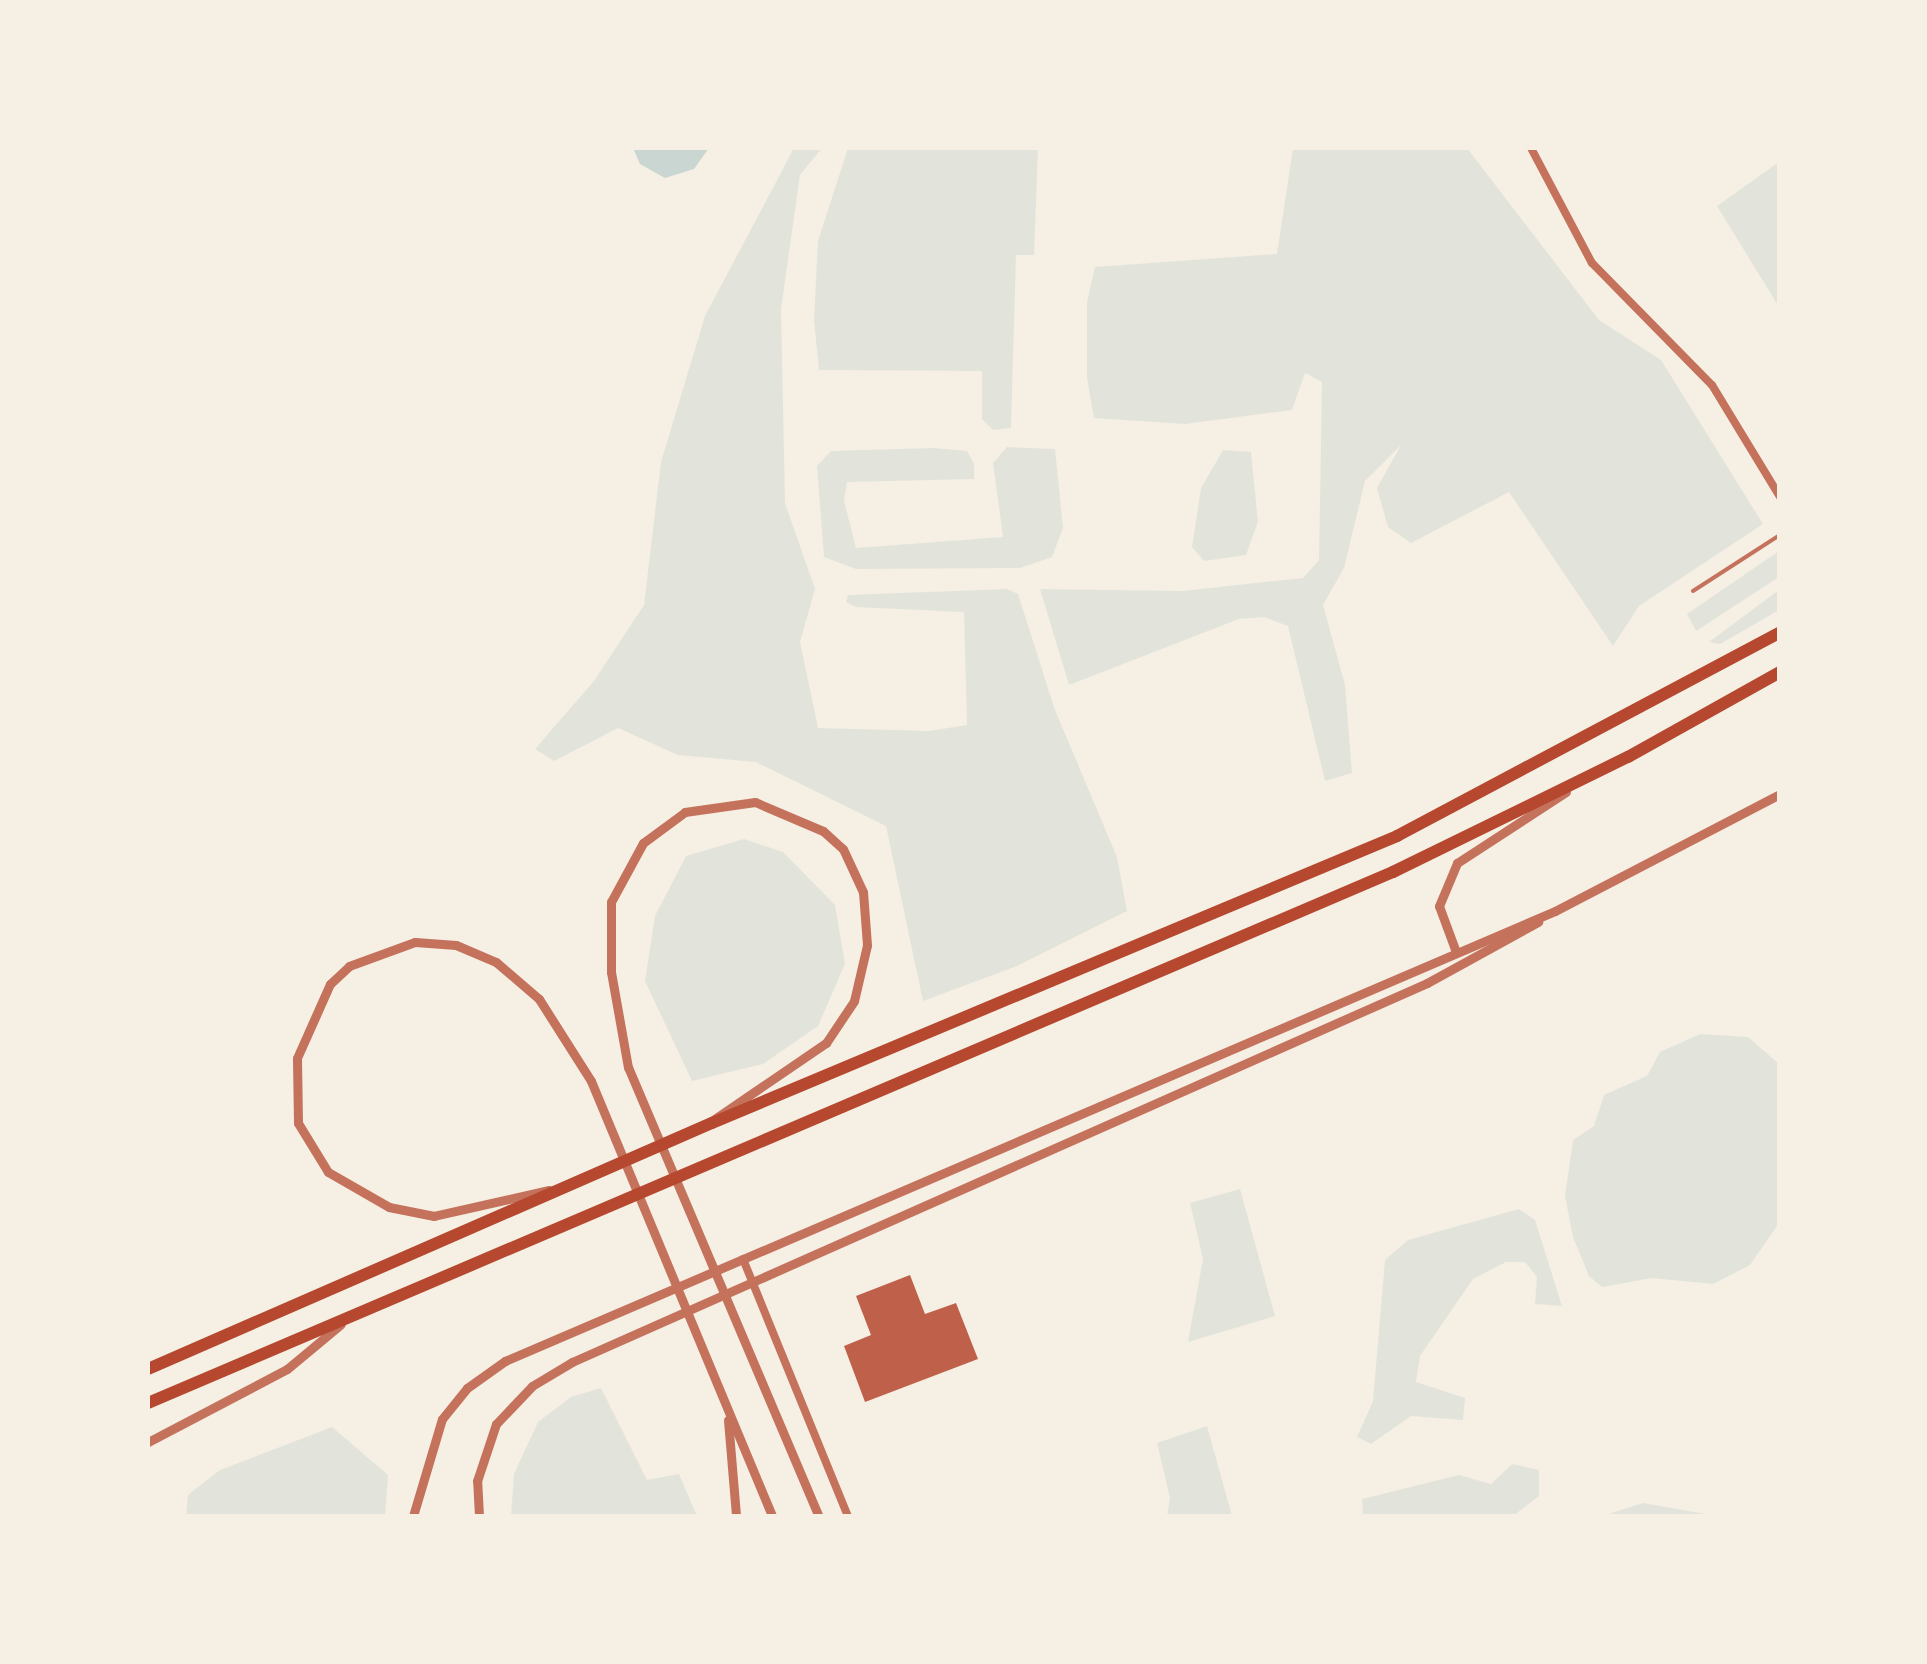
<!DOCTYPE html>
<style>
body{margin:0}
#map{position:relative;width:1927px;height:1664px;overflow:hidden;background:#f6efe4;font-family:Mulish,sans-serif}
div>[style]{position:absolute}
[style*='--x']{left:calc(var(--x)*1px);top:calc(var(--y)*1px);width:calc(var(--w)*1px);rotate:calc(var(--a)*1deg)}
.green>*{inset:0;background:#e2e4dc}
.water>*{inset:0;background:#c9d6d2}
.building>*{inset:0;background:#bf614a}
.service>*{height:4px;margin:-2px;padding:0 2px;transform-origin:2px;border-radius:2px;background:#c5725c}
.minor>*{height:8px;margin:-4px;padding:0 4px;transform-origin:4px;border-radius:4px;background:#c5725c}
.tertiary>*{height:9px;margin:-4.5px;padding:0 4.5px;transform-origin:4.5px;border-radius:4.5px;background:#c5725c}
.trunk>*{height:12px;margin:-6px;padding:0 6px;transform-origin:6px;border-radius:6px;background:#b5482f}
span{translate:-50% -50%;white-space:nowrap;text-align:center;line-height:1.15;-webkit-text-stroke:8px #f6efe4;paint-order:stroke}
.frame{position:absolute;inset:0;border:150px solid #f6efe4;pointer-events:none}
</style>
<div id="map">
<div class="green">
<div style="clip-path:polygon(794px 148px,822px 148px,800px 175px,781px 309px,785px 503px,815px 589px,800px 642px,818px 728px,929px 731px,967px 725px,964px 612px,856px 607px,846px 602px,848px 595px,1007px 589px,1018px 594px,1055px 710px,1117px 857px,1127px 911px,1017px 966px,923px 1001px,886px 826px,756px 762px,678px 755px,618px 728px,554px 761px,535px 749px,594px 681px,644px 605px,661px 462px,705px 316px)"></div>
<div style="clip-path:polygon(848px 148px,1038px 148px,1034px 255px,1016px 255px,1011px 428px,993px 430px,982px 419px,982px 371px,819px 370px,814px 320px,818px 241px)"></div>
<div style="clip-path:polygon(1293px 148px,1467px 148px,1599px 320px,1661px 360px,1763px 524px,1639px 606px,1613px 646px,1509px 492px,1411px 543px,1388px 527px,1377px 488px,1401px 445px,1365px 481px,1344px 568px,1323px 605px,1345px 685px,1352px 773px,1325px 781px,1288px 626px,1264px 617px,1239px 619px,1069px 685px,1040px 589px,1183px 591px,1303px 578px,1319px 560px,1322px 382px,1305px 373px,1292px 410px,1185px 424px,1094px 418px,1087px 378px,1087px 303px,1095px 267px,1277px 254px)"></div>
<div style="clip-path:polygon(1779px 162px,1779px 307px,1717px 206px)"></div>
<div style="clip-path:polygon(1007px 447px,1055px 449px,1063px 528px,1052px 557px,1020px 568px,856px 569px,824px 557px,817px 466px,831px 451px,934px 448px,967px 451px,974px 464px,974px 479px,847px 482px,844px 501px,856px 548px,1003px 537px,993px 463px)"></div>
<div style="clip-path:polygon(1223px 450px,1251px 452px,1258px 522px,1246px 555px,1204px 561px,1192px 547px,1201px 488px)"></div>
<div style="clip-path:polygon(1779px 551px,1779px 577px,1696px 631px,1687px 614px)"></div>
<div style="clip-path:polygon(1779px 590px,1779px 610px,1720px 644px,1709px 642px)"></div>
<div style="clip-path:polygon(744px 839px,783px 852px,835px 905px,845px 964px,818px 1026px,763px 1064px,692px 1081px,645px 981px,655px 916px,686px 856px)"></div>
<div style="clip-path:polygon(1700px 1034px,1748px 1037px,1779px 1064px,1779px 1223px,1750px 1265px,1713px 1284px,1652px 1278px,1602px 1287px,1589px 1276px,1573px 1237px,1565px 1196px,1573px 1140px,1594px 1126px,1604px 1095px,1647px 1076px,1660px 1052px)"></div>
<div style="clip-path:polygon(1240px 1189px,1275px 1316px,1188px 1342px,1203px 1259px,1190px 1203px)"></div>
<div style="clip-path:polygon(1519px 1209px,1535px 1220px,1562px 1306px,1535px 1304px,1537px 1277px,1525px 1262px,1506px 1262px,1473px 1279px,1420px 1356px,1416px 1382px,1465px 1398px,1463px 1420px,1411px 1416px,1371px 1444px,1357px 1437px,1373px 1401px,1385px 1260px,1408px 1240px)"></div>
<div style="clip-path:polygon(601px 1388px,647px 1480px,679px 1474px,697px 1516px,511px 1516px,514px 1474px,538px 1422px,571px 1397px)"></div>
<div style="clip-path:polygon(1207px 1426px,1232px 1516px,1167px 1516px,1170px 1498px,1157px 1443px)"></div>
<div style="clip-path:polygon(332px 1427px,388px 1475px,385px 1516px,186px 1516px,188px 1495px,220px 1470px)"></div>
<div style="clip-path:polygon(1512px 1464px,1539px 1470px,1539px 1496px,1513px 1516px,1363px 1516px,1362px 1499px,1459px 1475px,1491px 1484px)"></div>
<div style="clip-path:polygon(1643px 1503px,1700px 1513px,1719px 1516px,1602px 1516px)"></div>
</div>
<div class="water">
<div style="clip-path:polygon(633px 148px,709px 148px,694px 169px,665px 178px,640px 164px)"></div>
</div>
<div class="building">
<div style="clip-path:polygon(910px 1275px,925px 1314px,956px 1303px,978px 1359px,865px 1402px,844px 1346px,871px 1335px,856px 1296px)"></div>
</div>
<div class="service">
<div style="--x:1693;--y:591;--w:103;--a:-32.8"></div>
</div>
<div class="minor">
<div style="--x:1531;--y:148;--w:130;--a:62.1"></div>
<div style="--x:1592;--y:263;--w:171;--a:45.5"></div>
<div style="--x:1712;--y:385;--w:131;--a:58.7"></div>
<div style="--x:743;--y:1259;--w:278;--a:67.8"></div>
</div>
<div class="tertiary">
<div style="--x:1456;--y:952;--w:49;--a:-110.3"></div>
<div style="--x:1439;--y:906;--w:47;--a:-67.3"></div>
<div style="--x:1457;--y:863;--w:130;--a:-33.1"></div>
<div style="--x:713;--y:1120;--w:137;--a:-34.3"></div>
<div style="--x:826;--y:1043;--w:50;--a:-56.3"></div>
<div style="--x:854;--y:1001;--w:57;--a:-76.9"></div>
<div style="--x:867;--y:945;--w:53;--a:-94.3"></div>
<div style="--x:863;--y:892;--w:47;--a:-114.9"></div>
<div style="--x:843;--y:849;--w:27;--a:-138"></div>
<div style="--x:823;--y:831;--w:74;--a:-156.9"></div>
<div style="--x:755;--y:802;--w:71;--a:171.9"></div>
<div style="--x:685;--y:812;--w:52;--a:143.6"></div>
<div style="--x:643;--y:843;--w:67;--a:118.5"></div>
<div style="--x:611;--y:902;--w:70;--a:90"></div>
<div style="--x:611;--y:972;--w:97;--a:79.9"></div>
<div style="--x:628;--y:1067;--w:488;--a:67"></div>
<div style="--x:549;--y:1190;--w:118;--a:167.3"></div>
<div style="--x:434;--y:1216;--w:46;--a:-168.7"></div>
<div style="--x:389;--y:1207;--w:70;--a:-150.2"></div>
<div style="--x:328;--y:1172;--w:57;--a:-121.5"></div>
<div style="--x:298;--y:1123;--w:65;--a:-90.9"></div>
<div style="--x:297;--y:1058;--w:81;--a:-66"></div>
<div style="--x:330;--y:984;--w:26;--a:-43"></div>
<div style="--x:349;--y:966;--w:70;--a:-20"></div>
<div style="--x:415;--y:942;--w:41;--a:4.2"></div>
<div style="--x:456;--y:945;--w:43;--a:23"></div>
<div style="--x:496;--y:962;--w:57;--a:40.7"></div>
<div style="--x:539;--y:999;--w:97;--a:57.6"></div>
<div style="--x:591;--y:1081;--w:471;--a:67.4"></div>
<div style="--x:728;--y:1420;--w:96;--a:85.2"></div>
<div style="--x:148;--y:1442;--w:157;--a:-27.7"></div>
<div style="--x:287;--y:1369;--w:70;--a:-39.8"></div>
<div style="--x:413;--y:1516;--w:101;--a:-73.4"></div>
<div style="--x:442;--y:1419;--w:40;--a:-51"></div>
<div style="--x:467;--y:1388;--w:47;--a:-35.4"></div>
<div style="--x:505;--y:1361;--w:1142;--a:-23.2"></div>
<div style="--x:1555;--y:911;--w:254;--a:-27.5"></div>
<div style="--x:479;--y:1516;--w:35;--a:-93"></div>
<div style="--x:477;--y:1481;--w:60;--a:-71.6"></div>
<div style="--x:496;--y:1424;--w:52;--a:-46.5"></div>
<div style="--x:532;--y:1386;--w:47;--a:-31"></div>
<div style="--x:572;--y:1362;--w:935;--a:-23.91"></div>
<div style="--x:1427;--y:983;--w:127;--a:-28.8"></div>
</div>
<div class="trunk">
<div style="--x:148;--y:1369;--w:615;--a:-23.57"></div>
<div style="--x:712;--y:1123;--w:743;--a:-22.73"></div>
<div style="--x:1397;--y:836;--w:434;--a:-28"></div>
<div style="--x:148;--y:1403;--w:1354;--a:-23.1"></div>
<div style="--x:1393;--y:872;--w:262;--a:-26.1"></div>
<div style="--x:1628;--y:757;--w:174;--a:-29.2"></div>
</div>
<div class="frame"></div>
</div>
